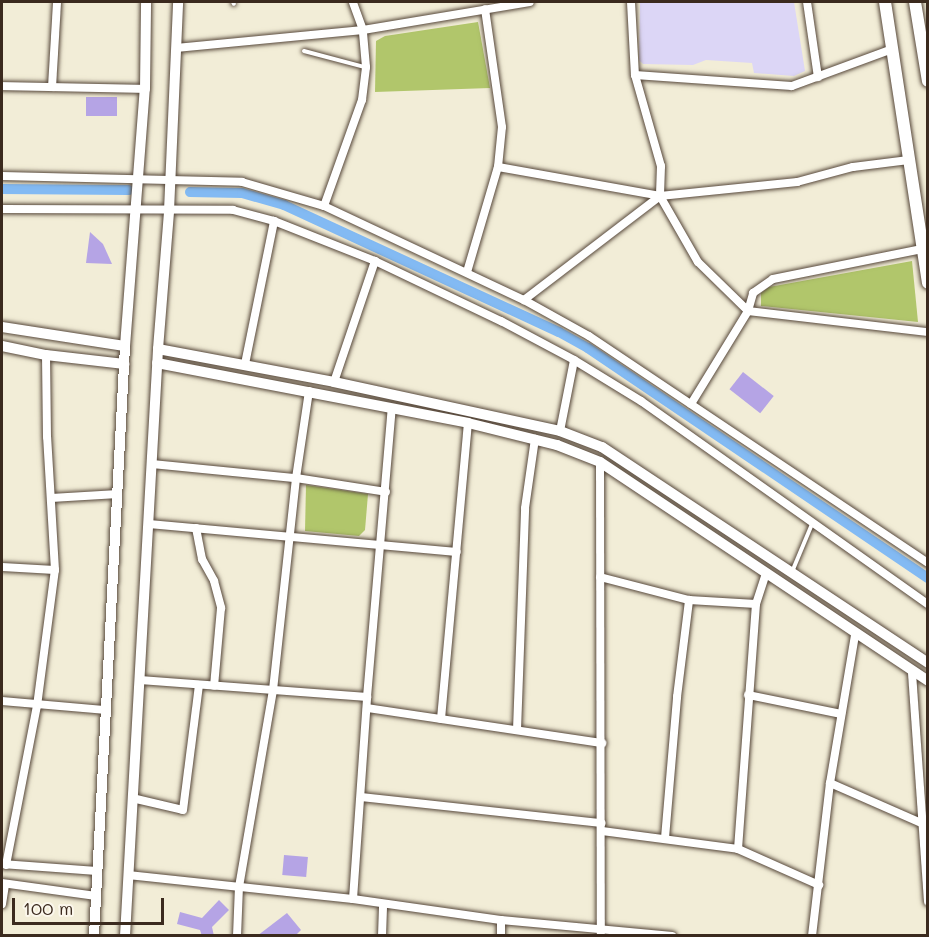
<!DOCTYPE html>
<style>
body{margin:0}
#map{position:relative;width:929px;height:937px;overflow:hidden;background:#f2edd7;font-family:Mali,sans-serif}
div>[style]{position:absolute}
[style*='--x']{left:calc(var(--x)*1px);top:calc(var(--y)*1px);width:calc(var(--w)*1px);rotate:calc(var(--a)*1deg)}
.built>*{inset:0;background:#dcd6f6}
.green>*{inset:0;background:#b1c66b}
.canal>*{height:10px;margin:-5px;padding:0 5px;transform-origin:5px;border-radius:5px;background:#83baf3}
.building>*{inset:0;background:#b5a4e5;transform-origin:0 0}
.roads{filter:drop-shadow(0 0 2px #56473a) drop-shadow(0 0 2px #56473a)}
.service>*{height:4px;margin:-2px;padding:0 2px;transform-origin:2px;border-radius:2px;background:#fff}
.minor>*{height:8px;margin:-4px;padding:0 4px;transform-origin:4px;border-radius:4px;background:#fff}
.tertiary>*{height:10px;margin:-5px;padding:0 5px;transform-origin:5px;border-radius:5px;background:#fff}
.secondary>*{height:12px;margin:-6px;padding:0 6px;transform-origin:6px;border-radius:6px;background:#fff}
span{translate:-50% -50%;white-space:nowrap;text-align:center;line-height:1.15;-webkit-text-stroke:5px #fbf7ec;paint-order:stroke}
.frame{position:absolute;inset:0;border:3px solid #3b2a1e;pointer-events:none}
.scale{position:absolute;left:12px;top:898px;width:152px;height:27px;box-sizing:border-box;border:3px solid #3b2a1e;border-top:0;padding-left:8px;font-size:18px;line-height:21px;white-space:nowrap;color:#3b2a1e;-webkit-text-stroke:4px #fbf7ec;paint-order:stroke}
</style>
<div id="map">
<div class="built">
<div style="clip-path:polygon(640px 2px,794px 2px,805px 71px,794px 76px,754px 73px,752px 63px,706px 60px,693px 65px,643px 64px,639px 60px)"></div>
</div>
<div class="green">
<div style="clip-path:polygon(478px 22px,490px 88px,375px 92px,376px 41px,385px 36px)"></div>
<div style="clip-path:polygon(912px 261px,918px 322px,761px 306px,761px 293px,769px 287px)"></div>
<div style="clip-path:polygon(306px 485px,368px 494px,365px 530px,359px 536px,305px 531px)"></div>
</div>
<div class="canal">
<div style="--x:2;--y:189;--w:127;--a:0.5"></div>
<div style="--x:190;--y:192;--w:52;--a:1.1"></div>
<div style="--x:242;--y:193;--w:44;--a:15.9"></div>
<div style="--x:284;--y:205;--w:303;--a:24.8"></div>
<div style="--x:559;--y:332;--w:33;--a:29"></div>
<div style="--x:588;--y:348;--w:410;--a:34.1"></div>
</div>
<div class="building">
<div style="left:86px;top:97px;width:31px;height:19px"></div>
<div style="clip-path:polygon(90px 232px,103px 244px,112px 264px,86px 263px)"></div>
<div style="left:743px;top:372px;width:39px;height:22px;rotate:38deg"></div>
<div style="left:284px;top:855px;width:24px;height:20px;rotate:5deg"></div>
<div style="clip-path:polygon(219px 900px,229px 910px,212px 927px,214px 936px,202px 936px,200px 930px,177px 924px,180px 912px,202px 918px)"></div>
<div style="clip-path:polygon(287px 913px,301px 930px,295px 936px,257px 936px)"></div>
</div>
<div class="roads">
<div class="service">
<div style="--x:233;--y:2;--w:2;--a:63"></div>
<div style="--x:304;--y:51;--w:62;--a:14.9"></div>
<div style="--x:792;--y:572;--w:52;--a:-67.4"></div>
</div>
<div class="minor">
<div style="--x:631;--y:2;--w:73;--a:86.9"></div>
<div style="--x:635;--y:75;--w:95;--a:74.1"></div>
<div style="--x:661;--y:166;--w:30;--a:92"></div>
<div style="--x:660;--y:196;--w:76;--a:60.1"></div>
<div style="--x:698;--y:262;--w:70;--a:44.4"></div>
<div style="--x:748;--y:311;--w:19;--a:-74"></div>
<div style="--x:753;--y:293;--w:24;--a:-35"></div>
<div style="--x:773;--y:279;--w:152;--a:-11.4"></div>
<div style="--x:807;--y:2;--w:76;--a:81.7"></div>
<div style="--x:176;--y:48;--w:188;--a:-5.5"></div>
<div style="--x:363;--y:30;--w:169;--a:-9.5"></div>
<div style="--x:635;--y:75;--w:157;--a:4"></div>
<div style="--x:792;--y:86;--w:107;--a:-20.3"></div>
<div style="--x:2;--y:86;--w:143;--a:1.2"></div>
<div style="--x:52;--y:87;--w:85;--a:-86.6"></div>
<div style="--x:498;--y:167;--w:165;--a:10.1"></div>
<div style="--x:2;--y:176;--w:240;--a:1.4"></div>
<div style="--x:242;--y:182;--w:85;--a:16.3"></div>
<div style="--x:324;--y:206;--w:221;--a:25.2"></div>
<div style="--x:524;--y:300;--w:74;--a:29"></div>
<div style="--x:589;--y:336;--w:408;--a:33.8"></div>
<div style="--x:324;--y:206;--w:113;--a:-70.3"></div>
<div style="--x:362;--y:100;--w:33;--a:-83"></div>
<div style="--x:366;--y:67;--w:37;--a:-95"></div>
<div style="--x:363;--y:30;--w:30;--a:-110"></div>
<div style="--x:2;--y:209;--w:231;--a:0.2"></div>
<div style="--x:233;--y:210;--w:42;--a:15"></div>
<div style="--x:274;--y:221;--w:109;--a:21.6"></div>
<div style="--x:375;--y:261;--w:140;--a:25.5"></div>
<div style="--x:501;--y:321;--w:83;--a:28.1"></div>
<div style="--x:574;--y:360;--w:79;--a:31.5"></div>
<div style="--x:641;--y:401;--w:352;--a:35.3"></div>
<div style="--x:467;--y:272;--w:109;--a:-73.6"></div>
<div style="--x:498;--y:167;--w:40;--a:-84.3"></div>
<div style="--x:502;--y:127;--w:119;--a:-98.2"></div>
<div style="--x:524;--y:300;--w:171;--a:-37.4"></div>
<div style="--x:660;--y:196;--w:138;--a:-5.8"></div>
<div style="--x:797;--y:182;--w:58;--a:-15"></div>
<div style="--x:853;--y:167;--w:56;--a:-7.1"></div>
<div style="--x:245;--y:364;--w:146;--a:-78.5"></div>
<div style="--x:334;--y:382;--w:128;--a:-71.3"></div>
<div style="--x:691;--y:404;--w:109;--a:-58.5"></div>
<div style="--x:748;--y:311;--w:181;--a:6.7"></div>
<div style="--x:560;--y:431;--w:72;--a:-78.8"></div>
<div style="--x:600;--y:462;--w:474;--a:89.9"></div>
<div style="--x:152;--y:464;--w:145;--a:5.6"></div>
<div style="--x:296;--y:478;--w:91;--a:8.8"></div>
<div style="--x:51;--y:498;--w:67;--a:-3.4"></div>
<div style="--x:149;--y:524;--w:309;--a:5.2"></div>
<div style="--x:196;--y:528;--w:32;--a:79"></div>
<div style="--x:202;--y:559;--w:25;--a:61"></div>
<div style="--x:214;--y:581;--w:28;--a:75"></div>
<div style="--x:221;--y:608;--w:78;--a:95.1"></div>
<div style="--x:2;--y:567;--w:53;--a:3.2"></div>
<div style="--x:600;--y:577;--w:92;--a:14.5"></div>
<div style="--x:689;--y:600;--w:67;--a:3.4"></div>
<div style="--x:912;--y:673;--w:229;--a:86"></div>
<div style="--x:140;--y:680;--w:228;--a:4.3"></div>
<div style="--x:748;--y:695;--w:95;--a:11.5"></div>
<div style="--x:2;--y:701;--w:102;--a:5"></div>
<div style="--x:367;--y:708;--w:238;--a:8.5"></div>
<div style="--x:441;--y:719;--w:297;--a:-84.8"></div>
<div style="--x:517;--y:730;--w:222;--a:-87.9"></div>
<div style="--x:525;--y:508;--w:70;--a:-81.8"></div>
<div style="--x:830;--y:783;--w:99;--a:23.7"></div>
<div style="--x:361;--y:797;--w:242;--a:6.2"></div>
<div style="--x:132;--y:798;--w:52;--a:13.2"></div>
<div style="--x:183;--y:810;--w:126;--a:-82.7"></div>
<div style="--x:602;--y:831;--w:137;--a:7.5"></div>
<div style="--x:738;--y:849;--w:89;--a:24"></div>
<div style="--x:665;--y:838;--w:142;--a:-85.1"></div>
<div style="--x:677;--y:697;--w:98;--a:-82.9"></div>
<div style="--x:738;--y:849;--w:246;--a:-85.8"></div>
<div style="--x:756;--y:604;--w:33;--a:-72"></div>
<div style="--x:2;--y:864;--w:95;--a:4.2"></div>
<div style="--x:6;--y:865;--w:162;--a:-79"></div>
<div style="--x:37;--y:706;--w:137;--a:-82.5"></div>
<div style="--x:55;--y:570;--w:133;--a:-93.4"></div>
<div style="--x:47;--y:437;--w:82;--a:-90.7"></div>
<div style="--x:128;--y:875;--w:226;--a:6.1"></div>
<div style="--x:353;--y:899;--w:149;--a:8.1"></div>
<div style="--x:501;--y:920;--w:172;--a:5.3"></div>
<div style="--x:2;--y:883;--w:95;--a:7.9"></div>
<div style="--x:353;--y:899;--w:202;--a:-86"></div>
<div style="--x:367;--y:697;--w:290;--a:-85.1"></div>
<div style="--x:2;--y:904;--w:20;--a:-81"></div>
<div style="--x:501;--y:920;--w:16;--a:90"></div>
<div style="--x:237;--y:936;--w:49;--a:-87.7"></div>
<div style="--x:239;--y:887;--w:200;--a:-80.2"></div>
<div style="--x:273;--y:690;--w:213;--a:-83.8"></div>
<div style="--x:296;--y:478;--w:88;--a:-81.5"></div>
<div style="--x:382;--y:936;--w:32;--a:-88"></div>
<div style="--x:812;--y:936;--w:154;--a:-83.3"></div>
<div style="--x:830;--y:783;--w:150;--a:-80.4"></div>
</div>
<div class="tertiary">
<div style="--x:2;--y:327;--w:124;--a:8.8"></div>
<div style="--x:2;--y:346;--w:45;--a:11.6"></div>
<div style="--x:46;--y:355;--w:79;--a:6.6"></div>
<div style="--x:158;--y:349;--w:179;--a:10.6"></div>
<div style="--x:334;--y:382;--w:231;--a:12.2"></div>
<div style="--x:560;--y:431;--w:45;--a:20.9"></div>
<div style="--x:602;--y:447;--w:391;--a:33.5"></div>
<div style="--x:157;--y:363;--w:317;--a:10.9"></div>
<div style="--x:468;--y:423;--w:92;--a:13.9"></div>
<div style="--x:557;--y:445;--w:46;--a:21.6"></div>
<div style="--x:600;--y:462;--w:394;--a:33.7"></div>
<div style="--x:94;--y:936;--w:591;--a:-86.99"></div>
<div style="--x:125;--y:346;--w:258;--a:-85.6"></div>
<div style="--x:145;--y:89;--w:87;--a:-89.3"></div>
<div style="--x:125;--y:936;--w:588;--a:-86.78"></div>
<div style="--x:158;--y:349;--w:138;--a:-85.4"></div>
<div style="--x:169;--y:211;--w:209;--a:-87.5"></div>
</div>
<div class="secondary">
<div style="--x:885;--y:2;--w:284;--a:81.3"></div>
<div style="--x:915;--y:2;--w:80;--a:80.7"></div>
</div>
</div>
<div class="frame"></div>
<div class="scale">100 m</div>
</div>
